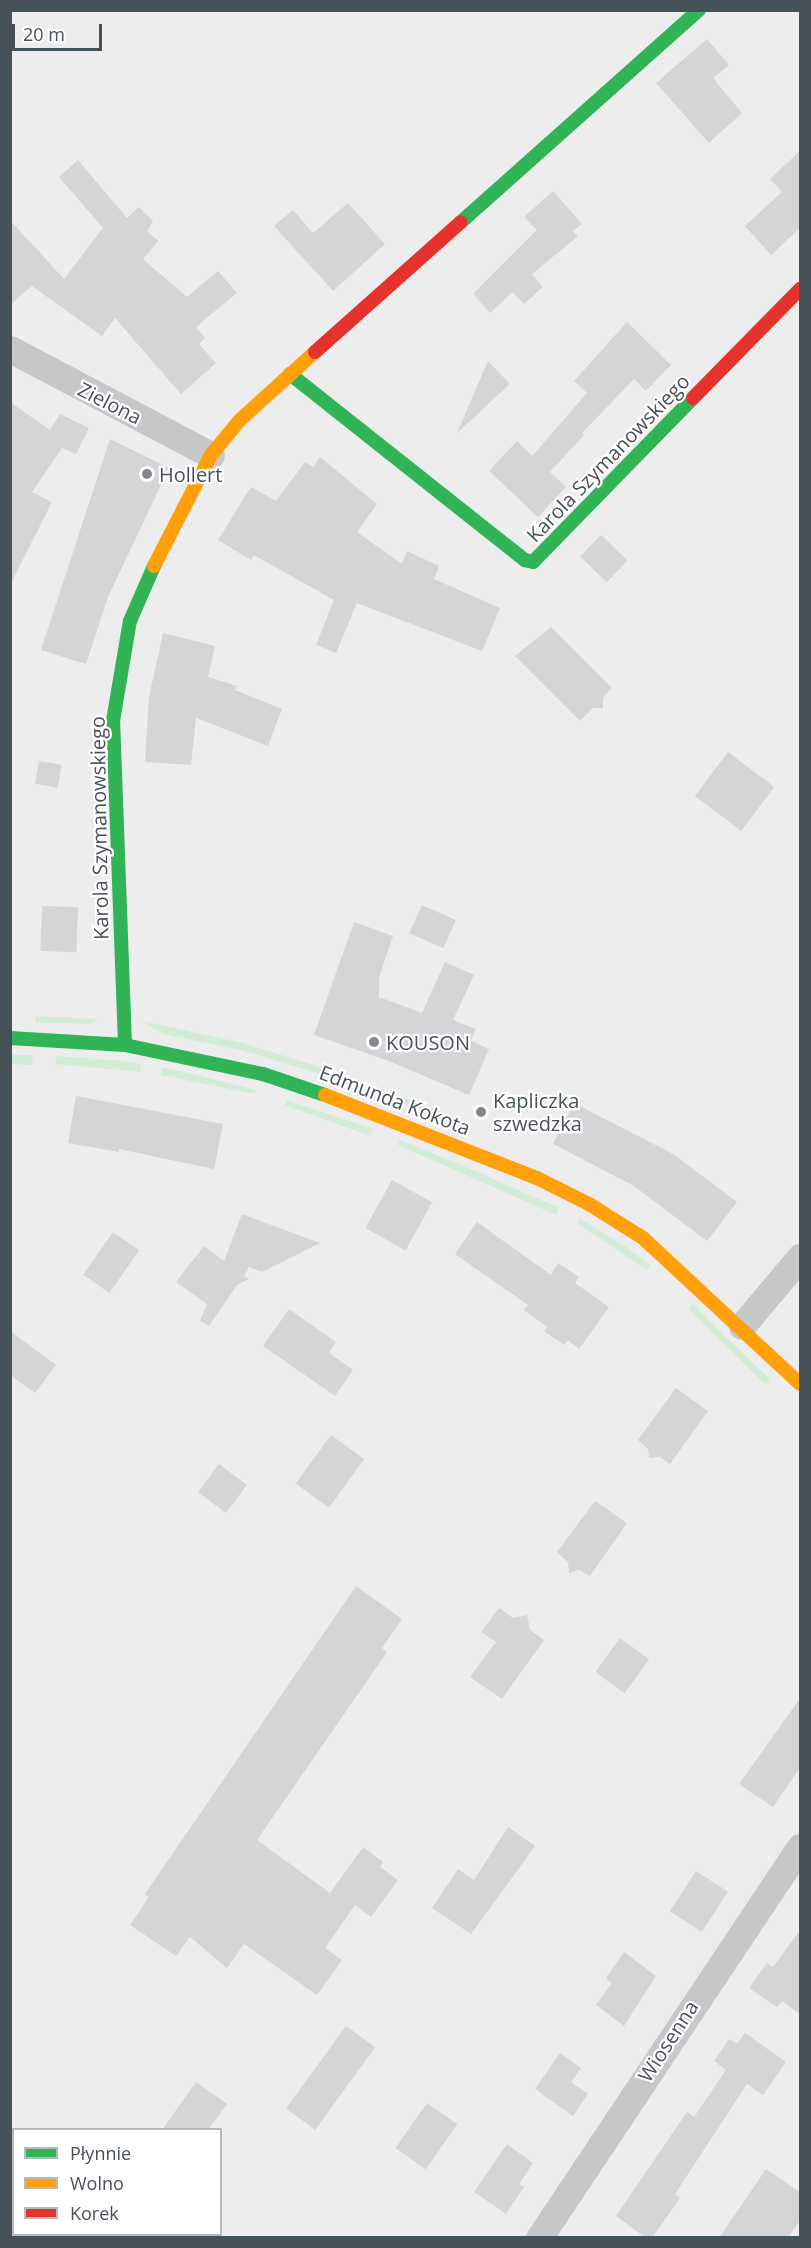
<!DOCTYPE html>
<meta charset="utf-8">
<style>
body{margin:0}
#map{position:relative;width:811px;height:2248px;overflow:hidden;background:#eeeded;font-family:"Open Sans",sans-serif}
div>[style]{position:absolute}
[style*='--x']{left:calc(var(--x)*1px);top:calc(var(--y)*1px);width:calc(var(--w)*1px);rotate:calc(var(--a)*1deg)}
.green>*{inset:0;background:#d2ecd8;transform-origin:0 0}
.building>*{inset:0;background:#d4d5d6;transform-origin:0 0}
.street>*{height:27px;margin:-13.5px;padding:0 13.5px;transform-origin:13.5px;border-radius:13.5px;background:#c4c8c9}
.fast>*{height:14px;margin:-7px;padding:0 7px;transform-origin:7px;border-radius:7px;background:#30b455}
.slow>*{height:14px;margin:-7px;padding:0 7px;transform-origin:7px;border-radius:7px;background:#ff9f0a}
.jam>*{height:14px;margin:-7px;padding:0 7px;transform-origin:7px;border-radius:7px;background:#e5322d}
.dots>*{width:16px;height:16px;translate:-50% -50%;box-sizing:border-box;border:3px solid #fff;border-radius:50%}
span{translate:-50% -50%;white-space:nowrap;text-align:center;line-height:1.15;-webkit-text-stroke:4.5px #fff;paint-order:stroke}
.street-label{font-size:20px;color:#455258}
.poi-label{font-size:20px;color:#455258}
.left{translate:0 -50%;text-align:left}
.frame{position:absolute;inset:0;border:12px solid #455258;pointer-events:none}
.legend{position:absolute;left:12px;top:2128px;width:210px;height:108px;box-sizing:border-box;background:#fff;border:2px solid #b5babc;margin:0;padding:8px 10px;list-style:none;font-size:18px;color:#455258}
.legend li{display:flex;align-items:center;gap:12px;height:30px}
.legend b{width:30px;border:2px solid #b5babc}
.scale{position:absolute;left:12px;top:24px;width:90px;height:27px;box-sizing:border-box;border:3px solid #455258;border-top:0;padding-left:8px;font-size:18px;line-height:21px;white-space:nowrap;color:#455258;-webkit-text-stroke:4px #fff;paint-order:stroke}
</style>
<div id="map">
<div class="green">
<div style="clip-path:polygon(35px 1016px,98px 1019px,91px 1024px,36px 1023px)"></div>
<div style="clip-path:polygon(143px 1021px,243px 1043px,330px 1070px,328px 1076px,240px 1050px,162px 1034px)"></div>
<div style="clip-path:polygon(11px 1055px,33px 1055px,32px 1065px,11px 1064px)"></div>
<div style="clip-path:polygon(57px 1056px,124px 1061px,141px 1064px,140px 1072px,55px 1064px)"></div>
<div style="clip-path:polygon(162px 1067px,201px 1076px,256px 1090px,255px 1094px,161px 1075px)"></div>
<div style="left:393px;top:1093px;width:70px;height:7px;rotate:22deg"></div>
<div style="clip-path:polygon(286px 1100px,373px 1129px,370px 1136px,285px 1105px)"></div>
<div style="clip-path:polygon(400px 1140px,478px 1172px,559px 1208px,556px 1215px,398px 1145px)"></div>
<div style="clip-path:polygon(580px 1218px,629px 1249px,651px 1266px,647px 1270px,577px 1223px)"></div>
<div style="clip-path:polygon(693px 1304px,725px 1336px,770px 1379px,765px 1384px,688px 1309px)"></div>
</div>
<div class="building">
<div style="clip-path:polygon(707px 39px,729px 65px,713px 78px,742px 113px,709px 143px,656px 83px)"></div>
<div style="clip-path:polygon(801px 150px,801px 227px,771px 255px,745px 226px,782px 192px,770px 179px)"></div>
<div style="clip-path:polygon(78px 160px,127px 218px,139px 207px,153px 221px,147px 231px,158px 241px,143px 259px,187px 297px,218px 271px,237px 293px,196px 327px,205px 338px,199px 344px,216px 363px,181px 394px,115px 318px,102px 336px,32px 286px,10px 305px,10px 220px,64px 279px,103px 228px,59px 177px)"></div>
<div style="clip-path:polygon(553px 191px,582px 224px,573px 231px,578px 236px,532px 274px,543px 287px,524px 304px,513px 292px,490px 313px,473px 294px,537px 230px,524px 217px)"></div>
<div style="clip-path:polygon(348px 203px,385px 244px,333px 291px,274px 226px,293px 210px,313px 233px)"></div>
<div style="clip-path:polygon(627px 322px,671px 365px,646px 391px,634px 379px,582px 433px,584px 435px,550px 472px,566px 487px,538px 517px,489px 471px,517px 441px,532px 456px,587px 393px,574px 381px)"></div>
<div style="clip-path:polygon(488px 361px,510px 384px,457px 433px)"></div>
<div style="clip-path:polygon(10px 402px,50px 430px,60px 414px,89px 428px,76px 454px,62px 448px,32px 492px,52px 502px,10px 585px)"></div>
<div style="clip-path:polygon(110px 439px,169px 468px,108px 597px,86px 664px,41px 650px)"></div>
<div style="clip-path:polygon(320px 457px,377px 504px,357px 532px,402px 564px,407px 551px,439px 566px,434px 579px,500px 608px,482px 651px,357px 603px,336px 653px,316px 645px,334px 600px,254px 555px,251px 560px,218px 540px,251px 487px,276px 501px,305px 462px,313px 467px)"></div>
<div style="left:601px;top:535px;width:37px;height:30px;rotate:44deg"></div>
<div style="clip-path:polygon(551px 627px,612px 688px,603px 698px,603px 708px,593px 708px,580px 721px,515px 656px)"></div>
<div style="clip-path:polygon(163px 633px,215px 646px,208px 677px,237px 686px,235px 690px,282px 709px,268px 746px,196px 718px,191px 765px,145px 762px,149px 697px)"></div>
<div style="left:728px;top:752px;width:58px;height:55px;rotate:37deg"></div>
<div style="left:39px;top:761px;width:23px;height:23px;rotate:10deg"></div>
<div style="left:422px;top:905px;width:37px;height:31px;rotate:24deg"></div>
<div style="left:42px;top:906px;width:36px;height:45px;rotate:2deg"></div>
<div style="clip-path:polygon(354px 922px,393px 936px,379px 977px,379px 997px,422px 1013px,445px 962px,474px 975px,453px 1020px,476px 1029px,471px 1041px,489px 1049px,469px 1095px,389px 1061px,314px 1035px)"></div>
<div style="clip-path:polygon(76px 1096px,223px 1124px,214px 1169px,119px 1149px,119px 1152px,68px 1143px)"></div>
<div style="clip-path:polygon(574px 1103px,673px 1154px,737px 1202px,707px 1241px,634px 1186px,553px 1144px)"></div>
<div style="left:392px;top:1180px;width:46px;height:55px;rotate:29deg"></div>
<div style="clip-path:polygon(242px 1214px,320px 1243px,262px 1272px,249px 1267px,244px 1276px,249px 1279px,237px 1285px,209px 1326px,200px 1321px,207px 1304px,176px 1282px,204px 1246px,224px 1261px)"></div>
<div style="clip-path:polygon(477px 1222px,551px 1275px,558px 1263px,579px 1277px,575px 1283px,609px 1307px,579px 1349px,568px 1340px,564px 1345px,544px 1331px,547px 1327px,524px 1310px,528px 1305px,455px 1254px)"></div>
<div style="left:113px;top:1232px;width:32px;height:52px;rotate:35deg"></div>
<div style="clip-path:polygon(289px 1309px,336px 1342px,329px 1353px,353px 1370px,335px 1396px,263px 1346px)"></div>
<div style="clip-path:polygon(10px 1331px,56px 1365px,35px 1393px,10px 1375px)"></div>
<div style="clip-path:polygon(676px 1388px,708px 1411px,670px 1464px,660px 1457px,649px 1458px,648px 1449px,638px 1440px)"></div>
<div style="left:331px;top:1435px;width:41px;height:60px;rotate:36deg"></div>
<div style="left:219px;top:1464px;width:35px;height:35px;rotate:37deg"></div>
<div style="clip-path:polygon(595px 1501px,627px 1523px,590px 1576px,579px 1570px,569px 1573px,568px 1562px,557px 1552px)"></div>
<div style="clip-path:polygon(356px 1586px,402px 1619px,382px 1648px,387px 1652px,257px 1840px,330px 1893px,363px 1847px,383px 1862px,380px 1867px,398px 1880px,371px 1917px,355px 1905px,325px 1948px,342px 1960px,317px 1995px,244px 1944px,227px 1968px,190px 1937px,176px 1956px,130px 1925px,149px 1897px,145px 1894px)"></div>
<div style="clip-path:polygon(499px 1608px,513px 1618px,527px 1615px,530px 1630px,544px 1640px,502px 1699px,470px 1677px,496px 1642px,481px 1632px)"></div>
<div style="left:620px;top:1638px;width:36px;height:42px;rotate:36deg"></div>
<div style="clip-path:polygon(801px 1697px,801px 1766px,773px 1807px,739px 1784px)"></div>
<div style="clip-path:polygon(508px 1827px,535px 1846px,471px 1934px,432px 1908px,458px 1869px,474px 1880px)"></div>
<div style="left:696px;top:1871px;width:38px;height:48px;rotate:33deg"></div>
<div style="clip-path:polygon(801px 1929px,801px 2015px,782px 2001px,777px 2007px,749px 1988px,767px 1963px,773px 1967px)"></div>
<div style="clip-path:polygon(624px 1952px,656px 1976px,624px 2026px,596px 2005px,612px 1983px,606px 1978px)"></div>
<div style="left:346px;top:2026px;width:36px;height:102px;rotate:36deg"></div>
<div style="clip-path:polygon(745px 2033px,786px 2062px,763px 2095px,747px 2084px,675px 2194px,680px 2198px,652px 2238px,646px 2238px,616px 2216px,687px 2112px,694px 2117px,726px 2070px,714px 2061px,729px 2039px,737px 2044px)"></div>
<div style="clip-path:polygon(560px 2053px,581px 2068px,571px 2082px,588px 2094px,573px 2116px,535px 2089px)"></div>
<div style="clip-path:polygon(196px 2082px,227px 2104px,208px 2130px,162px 2130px)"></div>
<div style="left:427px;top:2103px;width:37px;height:55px;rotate:35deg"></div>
<div style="clip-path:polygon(507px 2144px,533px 2163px,519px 2184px,524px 2187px,506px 2214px,474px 2192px)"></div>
<div style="clip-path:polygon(766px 2169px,801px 2193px,801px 2219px,788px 2238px,719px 2238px)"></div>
</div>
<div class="street">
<div style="--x:10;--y:349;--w:227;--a:27.8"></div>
<div style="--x:742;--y:1326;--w:90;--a:-50"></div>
<div style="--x:539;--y:2238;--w:470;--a:-56.3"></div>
</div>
<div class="fast">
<div style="--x:461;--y:222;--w:319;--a:-41.7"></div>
<div style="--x:290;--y:374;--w:300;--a:38.4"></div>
<div style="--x:525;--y:560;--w:8;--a:14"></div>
<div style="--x:533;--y:562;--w:229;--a:-45.7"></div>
<div style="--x:10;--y:1038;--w:115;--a:3.5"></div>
<div style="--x:125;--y:1045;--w:141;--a:11.9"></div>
<div style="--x:263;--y:1074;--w:65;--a:18.7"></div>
<div style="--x:125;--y:1045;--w:324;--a:-92.1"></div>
<div style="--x:113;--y:721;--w:101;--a:-80.4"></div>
<div style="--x:130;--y:621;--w:60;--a:-66.4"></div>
</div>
<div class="slow">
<div style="--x:154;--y:566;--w:125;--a:-62.8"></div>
<div style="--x:211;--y:455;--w:45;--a:-50.4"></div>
<div style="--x:240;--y:420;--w:101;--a:-42.2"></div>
<div style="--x:325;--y:1095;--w:228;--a:21.4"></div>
<div style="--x:537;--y:1178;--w:58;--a:26.6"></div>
<div style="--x:589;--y:1204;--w:64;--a:32.2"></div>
<div style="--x:643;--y:1238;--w:214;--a:42.9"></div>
</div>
<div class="jam">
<div style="--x:315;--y:352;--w:195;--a:-41.7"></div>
<div style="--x:693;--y:398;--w:153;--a:-45.5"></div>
</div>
<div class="dots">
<div style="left:147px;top:474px;background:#80888c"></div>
<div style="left:374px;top:1042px;background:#80888c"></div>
<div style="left:481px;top:1112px;background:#80888c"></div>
</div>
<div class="street-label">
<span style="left:110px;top:403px;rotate:27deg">Zielona</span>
<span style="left:608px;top:458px;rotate:-46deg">Karola Szymanowskiego</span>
<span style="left:99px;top:828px;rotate:-91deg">Karola Szymanowskiego</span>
<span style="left:395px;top:1100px;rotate:21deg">Edmunda Kokota</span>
<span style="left:668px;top:2041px;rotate:-57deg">Wiosenna</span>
</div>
<div class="poi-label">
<span class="left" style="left:159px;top:474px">Hollert</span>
<span class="left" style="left:386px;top:1042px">KOUSON</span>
<span class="left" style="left:493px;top:1112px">Kapliczka<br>szwedzka</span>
</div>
<div class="frame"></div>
<ul class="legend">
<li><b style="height:8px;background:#30b455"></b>Płynnie</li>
<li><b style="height:8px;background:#ff9f0a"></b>Wolno</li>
<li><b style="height:8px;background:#e5322d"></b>Korek</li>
</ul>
<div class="scale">20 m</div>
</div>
